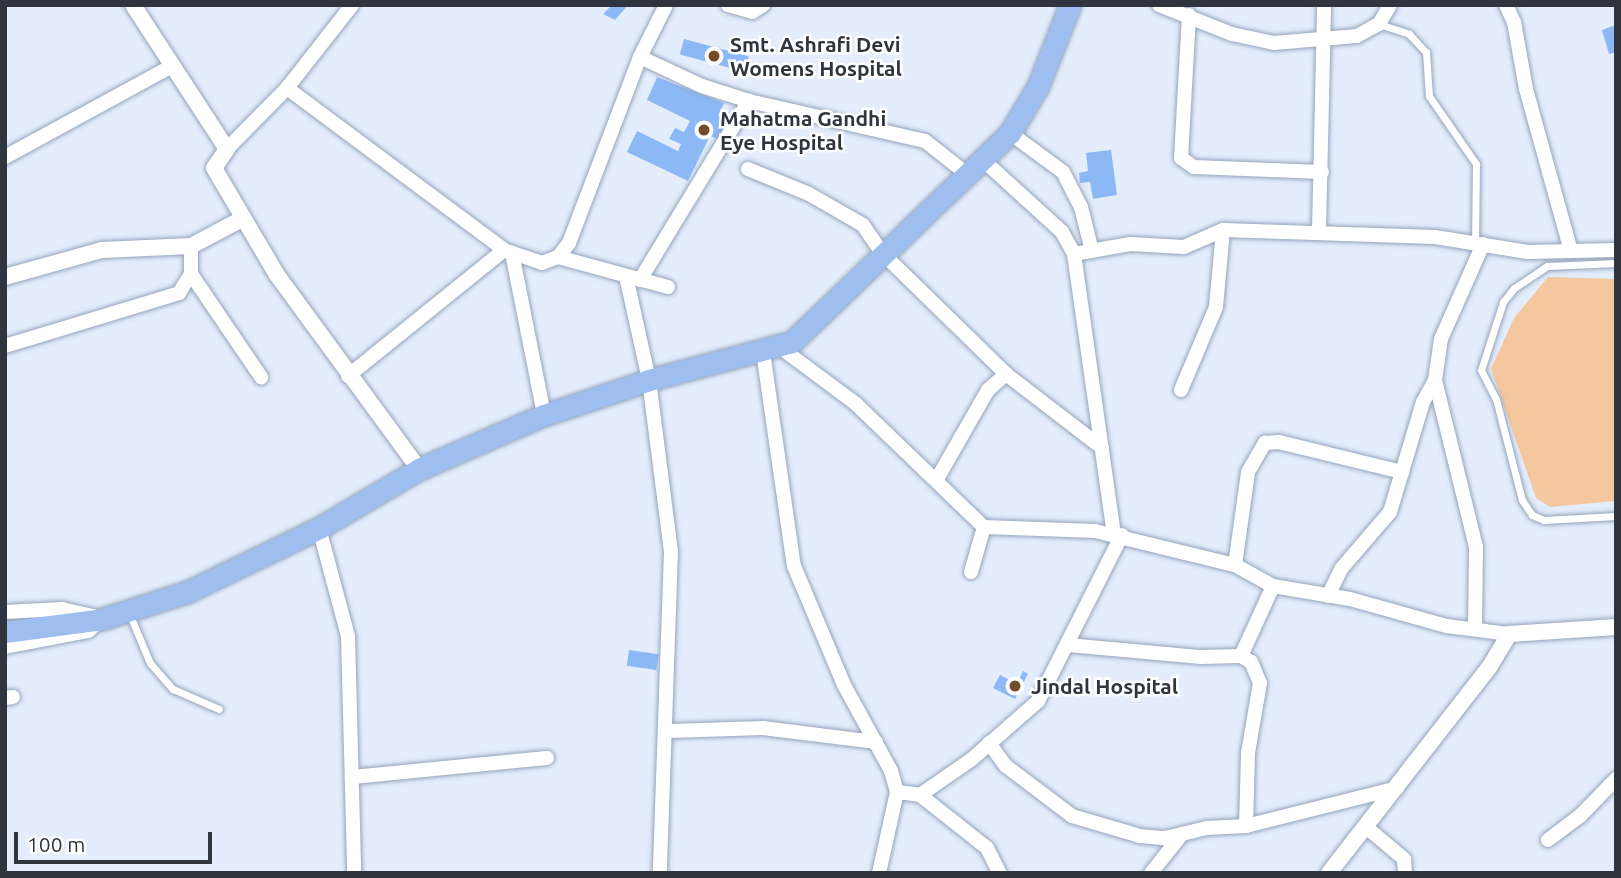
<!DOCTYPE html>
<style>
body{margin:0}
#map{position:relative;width:1621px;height:878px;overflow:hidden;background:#e3edfc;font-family:Ubuntu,sans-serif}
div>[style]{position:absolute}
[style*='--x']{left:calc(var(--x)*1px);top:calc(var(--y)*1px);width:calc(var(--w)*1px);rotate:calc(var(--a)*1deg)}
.water>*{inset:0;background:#f5c79e}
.building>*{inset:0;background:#8db8f6;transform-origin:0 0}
.roads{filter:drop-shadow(0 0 2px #94a4bb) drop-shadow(0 0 2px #94a4bb)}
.service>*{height:7px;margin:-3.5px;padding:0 3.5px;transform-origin:3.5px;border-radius:3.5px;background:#fff}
.minor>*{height:14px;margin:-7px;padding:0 7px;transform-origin:7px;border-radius:7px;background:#fff}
.tertiary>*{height:16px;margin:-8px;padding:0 8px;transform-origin:8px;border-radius:8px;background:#fff}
.primary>*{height:21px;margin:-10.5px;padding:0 10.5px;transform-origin:10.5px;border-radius:10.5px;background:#9dbeee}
.dots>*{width:19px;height:19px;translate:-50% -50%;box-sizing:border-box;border:4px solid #fff;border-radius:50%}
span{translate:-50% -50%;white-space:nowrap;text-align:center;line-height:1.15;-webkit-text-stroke:5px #fff;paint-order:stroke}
.poi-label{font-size:21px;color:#2f353e;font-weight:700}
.left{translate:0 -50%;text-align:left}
.frame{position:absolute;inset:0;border:7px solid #2f353e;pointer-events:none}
.scale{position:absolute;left:14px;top:832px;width:198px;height:32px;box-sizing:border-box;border:4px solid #2f353e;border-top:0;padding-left:9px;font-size:21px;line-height:24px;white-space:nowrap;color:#2f353e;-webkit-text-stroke:5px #fff;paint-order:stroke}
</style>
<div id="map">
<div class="water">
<div style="clip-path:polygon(1548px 277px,1616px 279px,1616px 501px,1550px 507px,1536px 498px,1491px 369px,1514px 318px)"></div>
</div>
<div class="building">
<div style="clip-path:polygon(612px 5px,628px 5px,615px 20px,603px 14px)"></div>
<div style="clip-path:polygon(1616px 25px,1616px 52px,1609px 54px,1602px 30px)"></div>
<div style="left:684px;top:39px;width:67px;height:16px;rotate:15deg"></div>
<div style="clip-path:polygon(657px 77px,724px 103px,718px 116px,727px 120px,718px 139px,710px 136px,688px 181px,627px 152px,637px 131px,678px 151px,681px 144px,669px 139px,675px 128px,684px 132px,690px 121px,647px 100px)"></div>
<div style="clip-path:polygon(1111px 150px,1117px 195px,1093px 199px,1090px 182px,1080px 183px,1079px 173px,1088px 171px,1086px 153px)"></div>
<div style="left:629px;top:650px;width:30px;height:16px;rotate:8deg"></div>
<div style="clip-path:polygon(1023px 671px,1028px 674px,1015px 699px,993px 688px,1000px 675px,1017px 684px)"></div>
</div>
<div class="roads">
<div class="service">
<div style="--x:1379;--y:24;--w:32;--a:18"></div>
<div style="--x:1409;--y:34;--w:25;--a:47"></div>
<div style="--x:1426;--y:52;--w:44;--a:86.1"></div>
<div style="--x:1429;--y:96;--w:83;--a:55.3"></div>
<div style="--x:1476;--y:164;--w:79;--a:90.7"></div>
<div style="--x:1616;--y:263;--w:69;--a:177.5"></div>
<div style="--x:1547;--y:266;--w:40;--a:146"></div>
<div style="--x:1514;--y:288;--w:18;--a:128"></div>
<div style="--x:1503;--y:302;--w:71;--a:107.9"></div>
<div style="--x:1481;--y:370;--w:33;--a:63"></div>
<div style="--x:1496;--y:399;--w:104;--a:75.6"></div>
<div style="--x:1522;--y:500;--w:18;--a:56"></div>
<div style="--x:1532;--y:515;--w:13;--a:23"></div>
<div style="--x:1544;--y:520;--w:72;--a:-3.2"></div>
<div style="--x:129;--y:613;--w:54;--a:67.2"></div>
<div style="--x:150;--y:663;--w:35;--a:49"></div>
<div style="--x:173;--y:689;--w:50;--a:23.5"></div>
</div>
<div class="minor">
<div style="--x:728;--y:5;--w:25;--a:16"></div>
<div style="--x:752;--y:12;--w:13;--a:-32"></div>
<div style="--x:1159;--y:5;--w:79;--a:21.7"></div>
<div style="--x:1232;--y:34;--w:43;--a:12.1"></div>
<div style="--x:1274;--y:43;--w:83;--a:-4.8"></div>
<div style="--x:1357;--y:36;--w:25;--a:-29"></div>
<div style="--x:1379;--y:24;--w:22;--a:-60"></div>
<div style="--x:1506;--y:5;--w:19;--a:65"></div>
<div style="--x:1514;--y:22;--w:68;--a:79.8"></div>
<div style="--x:1526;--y:89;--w:168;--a:74.5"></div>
<div style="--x:1189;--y:15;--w:143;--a:93.2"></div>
<div style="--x:1181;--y:158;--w:16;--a:35"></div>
<div style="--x:1194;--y:167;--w:128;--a:2.2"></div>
<div style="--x:640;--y:57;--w:68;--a:25.1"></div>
<div style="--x:702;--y:86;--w:49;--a:17.7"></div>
<div style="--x:749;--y:101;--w:180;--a:12.8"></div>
<div style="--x:925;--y:141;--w:53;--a:38.2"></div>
<div style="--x:287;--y:88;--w:271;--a:36.7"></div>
<div style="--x:504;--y:250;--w:40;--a:18.9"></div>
<div style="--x:542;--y:263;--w:17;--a:-21"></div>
<div style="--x:558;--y:257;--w:18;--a:-52"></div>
<div style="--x:569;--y:243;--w:199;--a:-69.1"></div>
<div style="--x:640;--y:57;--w:58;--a:-63.4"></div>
<div style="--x:1010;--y:133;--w:66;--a:36.3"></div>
<div style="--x:1063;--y:172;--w:39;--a:63"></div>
<div style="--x:1081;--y:207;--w:45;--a:76"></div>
<div style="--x:227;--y:149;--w:86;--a:-45.5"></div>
<div style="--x:287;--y:88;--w:105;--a:-51.9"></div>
<div style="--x:5;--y:157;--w:190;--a:-28.6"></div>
<div style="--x:983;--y:160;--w:107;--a:42.3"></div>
<div style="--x:1062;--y:232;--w:25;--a:61"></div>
<div style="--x:748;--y:169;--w:66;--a:22.3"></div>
<div style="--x:809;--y:194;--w:62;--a:29.9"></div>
<div style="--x:863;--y:225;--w:32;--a:56"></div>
<div style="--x:881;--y:252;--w:175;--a:44.3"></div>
<div style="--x:1006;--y:374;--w:121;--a:37.6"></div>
<div style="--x:1319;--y:231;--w:226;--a:-88.7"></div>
<div style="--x:512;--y:253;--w:165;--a:78.8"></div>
<div style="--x:558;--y:257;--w:114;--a:15.3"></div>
<div style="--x:191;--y:274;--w:125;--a:55.8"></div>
<div style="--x:626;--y:276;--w:107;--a:77.5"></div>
<div style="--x:649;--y:380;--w:172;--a:82.7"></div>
<div style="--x:671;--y:551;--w:322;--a:92"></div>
<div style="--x:640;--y:280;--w:210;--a:-58.7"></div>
<div style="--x:5;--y:346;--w:182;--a:-16.9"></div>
<div style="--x:179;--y:293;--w:22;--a:-58"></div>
<div style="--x:191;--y:274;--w:28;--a:-90"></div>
<div style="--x:781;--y:348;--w:94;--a:36.7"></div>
<div style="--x:856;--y:404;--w:178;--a:43.9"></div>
<div style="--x:763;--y:352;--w:216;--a:81.8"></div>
<div style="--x:794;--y:566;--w:129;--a:67.2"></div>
<div style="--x:844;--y:685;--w:98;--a:61.3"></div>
<div style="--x:891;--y:771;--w:22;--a:74"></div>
<div style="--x:897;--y:792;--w:83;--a:102.5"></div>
<div style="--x:348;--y:376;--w:201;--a:-38.9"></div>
<div style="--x:1181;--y:390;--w:90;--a:-67.1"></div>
<div style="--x:1216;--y:307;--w:77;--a:-84.8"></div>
<div style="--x:937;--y:479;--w:103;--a:-60.2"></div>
<div style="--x:988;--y:390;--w:24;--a:-42"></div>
<div style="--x:319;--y:528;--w:112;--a:75"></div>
<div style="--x:348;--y:636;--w:237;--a:88.5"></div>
<div style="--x:1114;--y:535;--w:284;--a:-98.1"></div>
<div style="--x:1074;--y:254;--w:57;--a:-10.1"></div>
<div style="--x:1130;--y:244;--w:54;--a:3.2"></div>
<div style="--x:1184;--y:247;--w:43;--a:-23.6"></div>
<div style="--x:1223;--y:230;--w:212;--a:1.9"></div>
<div style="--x:1435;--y:237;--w:94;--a:9.2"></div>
<div style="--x:1528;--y:252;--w:88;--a:-1.3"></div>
<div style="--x:1235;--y:565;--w:94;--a:-82"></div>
<div style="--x:1248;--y:472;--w:34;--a:-60"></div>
<div style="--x:1265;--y:443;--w:14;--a:-4"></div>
<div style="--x:1279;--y:442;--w:127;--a:13.7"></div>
<div style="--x:971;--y:572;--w:47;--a:-73.9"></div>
<div style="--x:984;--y:527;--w:111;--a:2.1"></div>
<div style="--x:1095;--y:531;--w:144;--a:13.7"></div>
<div style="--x:1235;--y:565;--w:43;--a:28.9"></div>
<div style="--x:1273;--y:586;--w:78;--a:9.6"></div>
<div style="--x:1350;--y:599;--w:101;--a:15.6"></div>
<div style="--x:1447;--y:626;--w:63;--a:7.4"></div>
<div style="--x:1328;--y:596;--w:30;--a:-64"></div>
<div style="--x:1341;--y:569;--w:75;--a:-49.3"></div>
<div style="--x:1390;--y:512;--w:115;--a:-73.3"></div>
<div style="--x:1423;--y:402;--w:25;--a:-61"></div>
<div style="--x:5;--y:612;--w:57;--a:-3"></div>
<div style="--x:62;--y:609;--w:36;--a:13"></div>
<div style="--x:1475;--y:629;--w:82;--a:-89.3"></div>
<div style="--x:1476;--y:547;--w:172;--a:-103.8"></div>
<div style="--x:1435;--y:380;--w:41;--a:-81.7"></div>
<div style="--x:1441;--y:339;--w:104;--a:-66.1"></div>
<div style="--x:1068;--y:645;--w:134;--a:5.2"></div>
<div style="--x:1201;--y:657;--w:40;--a:-1.4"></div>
<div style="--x:5;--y:647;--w:85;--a:-10.9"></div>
<div style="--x:88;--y:631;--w:11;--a:-41"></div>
<div style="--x:5;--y:698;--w:8;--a:-7"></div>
<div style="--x:669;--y:731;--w:94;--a:-1.8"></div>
<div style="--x:763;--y:728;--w:114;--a:7.1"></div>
<div style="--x:989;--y:743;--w:29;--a:54"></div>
<div style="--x:1006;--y:766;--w:83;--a:37.1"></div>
<div style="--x:1072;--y:816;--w:71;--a:16.4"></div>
<div style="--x:1140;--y:836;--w:25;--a:5"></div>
<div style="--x:1165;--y:838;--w:43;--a:-13.4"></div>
<div style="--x:1207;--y:828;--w:39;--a:-3"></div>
<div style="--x:1246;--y:826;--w:156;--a:-14.1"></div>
<div style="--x:352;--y:777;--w:196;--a:-5.6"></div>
<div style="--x:897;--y:792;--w:23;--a:7"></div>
<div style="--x:920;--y:795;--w:63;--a:-34.7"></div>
<div style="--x:972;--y:759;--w:88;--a:-41.3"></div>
<div style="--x:1038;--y:701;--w:186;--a:-63.2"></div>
<div style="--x:920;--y:795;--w:85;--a:38.3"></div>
<div style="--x:987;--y:848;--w:28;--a:63"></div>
<div style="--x:1246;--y:826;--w:73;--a:-88.4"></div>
<div style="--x:1248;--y:753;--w:71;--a:-80.3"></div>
<div style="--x:1260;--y:683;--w:23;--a:-113"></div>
<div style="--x:1251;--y:662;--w:12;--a:-149"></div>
<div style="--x:1241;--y:656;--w:77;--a:-65.4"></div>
<div style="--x:1366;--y:827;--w:50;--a:40.1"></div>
<div style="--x:1404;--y:859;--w:14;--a:86"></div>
<div style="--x:1548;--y:840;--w:40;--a:-37"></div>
<div style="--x:1580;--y:816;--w:52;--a:-45.8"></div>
<div style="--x:1151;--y:873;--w:50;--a:-51.5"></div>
</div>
<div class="tertiary">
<div style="--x:133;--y:5;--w:172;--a:56.9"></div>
<div style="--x:227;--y:149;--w:23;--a:124"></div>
<div style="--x:214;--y:168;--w:124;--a:59.5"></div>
<div style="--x:277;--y:275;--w:240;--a:53.8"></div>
<div style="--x:5;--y:277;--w:101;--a:-15.6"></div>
<div style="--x:102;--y:250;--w:89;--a:-2.6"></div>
<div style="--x:191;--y:246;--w:58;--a:-27.9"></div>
<div style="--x:1329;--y:873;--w:262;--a:-52.1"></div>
<div style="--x:1490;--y:666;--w:37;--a:-59"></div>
<div style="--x:1509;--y:634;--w:107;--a:-3.7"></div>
</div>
<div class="primary">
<div style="--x:5;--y:632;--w:98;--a:-7.6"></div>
<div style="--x:102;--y:619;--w:89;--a:-17.6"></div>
<div style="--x:187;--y:592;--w:147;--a:-25.9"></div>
<div style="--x:319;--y:528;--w:116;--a:-30.5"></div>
<div style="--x:419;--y:469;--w:136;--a:-23.4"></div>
<div style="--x:544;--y:415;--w:111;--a:-18.4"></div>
<div style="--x:649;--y:380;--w:148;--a:-14.9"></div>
<div style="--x:792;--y:342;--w:302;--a:-43.8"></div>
<div style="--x:1010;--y:133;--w:55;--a:-59.2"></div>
<div style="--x:1038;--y:86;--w:87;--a:-68.4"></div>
</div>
</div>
<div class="dots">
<div style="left:714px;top:56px;background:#724d28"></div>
<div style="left:704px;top:130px;background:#724d28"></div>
<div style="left:1015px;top:686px;background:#724d28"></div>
</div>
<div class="poi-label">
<span class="left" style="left:730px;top:56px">Smt. Ashrafi Devi<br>Womens Hospital</span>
<span class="left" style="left:720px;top:130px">Mahatma Gandhi<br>Eye Hospital</span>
<span class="left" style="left:1031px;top:686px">Jindal Hospital</span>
</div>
<div class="frame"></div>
<div class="scale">100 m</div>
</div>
